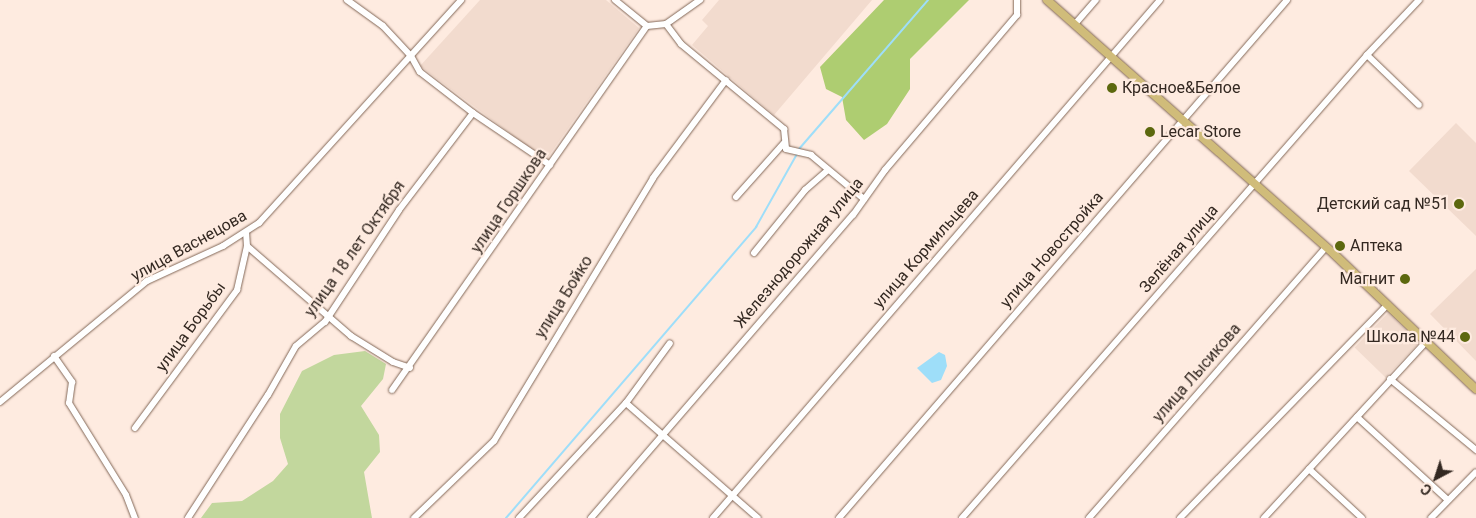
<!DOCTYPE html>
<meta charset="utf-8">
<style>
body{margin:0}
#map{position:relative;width:1476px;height:518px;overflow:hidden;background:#feebe0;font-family:Roboto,sans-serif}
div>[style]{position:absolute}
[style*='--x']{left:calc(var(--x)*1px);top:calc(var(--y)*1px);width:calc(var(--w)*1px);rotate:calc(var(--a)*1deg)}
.commercial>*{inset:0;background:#f2dccf;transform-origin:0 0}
.built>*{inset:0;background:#f2dbce}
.green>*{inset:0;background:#c2d79d}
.forest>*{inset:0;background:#aecd71}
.water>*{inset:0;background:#9edef9}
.stream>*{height:2px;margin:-1px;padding:0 1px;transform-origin:1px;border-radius:1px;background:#9edef9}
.roads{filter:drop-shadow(0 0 1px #836858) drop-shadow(0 0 1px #836858)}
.minor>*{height:6px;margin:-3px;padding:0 3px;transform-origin:3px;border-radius:3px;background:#fff}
.major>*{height:8px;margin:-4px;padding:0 4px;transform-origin:4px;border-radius:4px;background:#d0bc7a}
.dots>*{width:14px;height:14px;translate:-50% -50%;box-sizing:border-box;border:2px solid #feebe0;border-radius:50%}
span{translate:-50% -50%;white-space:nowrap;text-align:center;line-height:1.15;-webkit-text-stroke:4.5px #feebe0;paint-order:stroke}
.poi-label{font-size:16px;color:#332821}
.left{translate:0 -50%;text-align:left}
.right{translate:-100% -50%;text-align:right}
.street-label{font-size:16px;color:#332821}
.north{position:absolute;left:1411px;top:453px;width:50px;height:50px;-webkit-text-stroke:4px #feebe0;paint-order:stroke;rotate:220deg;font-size:14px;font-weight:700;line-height:20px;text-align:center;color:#332821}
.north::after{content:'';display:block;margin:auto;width:18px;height:22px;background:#332821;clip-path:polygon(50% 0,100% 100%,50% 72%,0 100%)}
</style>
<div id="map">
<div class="commercial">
<div style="left:1388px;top:313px;width:43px;height:48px;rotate:44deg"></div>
</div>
<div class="built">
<div style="clip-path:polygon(480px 0,606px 0,639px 28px,548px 157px,535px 152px,420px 66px)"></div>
<div style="clip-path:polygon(719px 0,872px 0,774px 115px,692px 45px,708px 26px,702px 20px)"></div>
<div style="clip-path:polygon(1456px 123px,1476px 143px,1476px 236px,1409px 171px)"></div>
<div style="clip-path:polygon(1476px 269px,1476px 361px,1430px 314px)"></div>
</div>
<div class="green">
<div style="clip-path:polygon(365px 351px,386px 364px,383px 379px,361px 406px,379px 435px,380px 452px,364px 472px,372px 518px,201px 518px,212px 503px,242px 501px,273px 481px,288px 464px,280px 438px,280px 414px,302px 371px,334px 355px)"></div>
</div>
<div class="forest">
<div style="clip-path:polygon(884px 0,969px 0,910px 59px,910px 89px,887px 124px,864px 140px,846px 120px,842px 97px,826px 89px,820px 67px)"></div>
</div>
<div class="water">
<div style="clip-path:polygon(939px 352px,945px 355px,947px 366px,941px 380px,932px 383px,917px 368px)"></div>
</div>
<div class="stream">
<div style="--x:799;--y:149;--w:197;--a:-49.1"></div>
<div style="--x:506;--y:518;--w:384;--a:-49.3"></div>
<div style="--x:756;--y:227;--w:84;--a:-60.7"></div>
</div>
<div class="roads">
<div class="minor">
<div style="--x:347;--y:0;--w:44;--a:35.8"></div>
<div style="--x:383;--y:26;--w:41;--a:47"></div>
<div style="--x:411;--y:56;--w:18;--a:61"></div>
<div style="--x:420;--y:72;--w:67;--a:37.7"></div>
<div style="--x:473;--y:113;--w:93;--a:34"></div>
<div style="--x:615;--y:0;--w:41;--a:39.1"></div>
<div style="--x:647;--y:26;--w:19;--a:-6"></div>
<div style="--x:666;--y:24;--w:25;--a:53"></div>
<div style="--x:681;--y:44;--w:134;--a:39.5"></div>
<div style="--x:784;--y:129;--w:20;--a:84"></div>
<div style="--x:786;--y:149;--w:26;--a:13"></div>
<div style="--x:811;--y:155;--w:69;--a:39.7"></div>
<div style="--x:666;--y:24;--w:42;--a:-35.2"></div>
<div style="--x:1075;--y:24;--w:32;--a:-49"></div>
<div style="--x:1367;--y:55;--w:72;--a:43.9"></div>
<div style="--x:736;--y:197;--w:72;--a:-48.4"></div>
<div style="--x:247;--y:246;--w:138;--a:40.9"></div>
<div style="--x:351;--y:336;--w:49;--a:31.8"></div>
<div style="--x:393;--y:362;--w:18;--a:19"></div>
<div style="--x:754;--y:253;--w:81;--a:-51"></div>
<div style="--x:805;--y:190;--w:30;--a:-41"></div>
<div style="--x:54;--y:356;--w:32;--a:55"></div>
<div style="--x:72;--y:382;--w:21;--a:98"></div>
<div style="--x:69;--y:403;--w:108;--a:58.2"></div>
<div style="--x:126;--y:495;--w:25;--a:69"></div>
<div style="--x:1390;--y:379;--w:112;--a:39.5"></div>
<div style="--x:392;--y:390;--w:444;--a:-55"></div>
<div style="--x:0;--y:402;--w:190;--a:-39.5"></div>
<div style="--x:147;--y:281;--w:84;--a:-24.7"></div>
<div style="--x:223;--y:246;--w:43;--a:-32.6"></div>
<div style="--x:259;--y:223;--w:301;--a:-47.8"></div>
<div style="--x:626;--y:403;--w:175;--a:41.1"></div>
<div style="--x:1357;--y:417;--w:123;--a:42.4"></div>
<div style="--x:135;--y:428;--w:172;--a:-53.5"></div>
<div style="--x:237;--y:290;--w:45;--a:-77.2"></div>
<div style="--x:247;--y:246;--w:13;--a:-94"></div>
<div style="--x:1309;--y:469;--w:72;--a:42.8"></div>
<div style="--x:188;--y:518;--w:147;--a:-57"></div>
<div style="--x:268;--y:395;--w:56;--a:-60.3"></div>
<div style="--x:296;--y:346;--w:38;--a:-40"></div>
<div style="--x:325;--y:322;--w:134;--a:-56.5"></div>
<div style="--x:399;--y:210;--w:122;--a:-52.7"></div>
<div style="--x:414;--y:518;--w:111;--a:-43.9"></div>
<div style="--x:494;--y:441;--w:307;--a:-58.8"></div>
<div style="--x:653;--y:178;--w:122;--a:-53.3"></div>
<div style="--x:519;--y:518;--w:157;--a:-47.1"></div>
<div style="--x:626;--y:403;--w:74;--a:-53.7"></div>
<div style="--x:591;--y:518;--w:401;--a:-49.2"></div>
<div style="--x:853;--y:215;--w:55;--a:-54.6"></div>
<div style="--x:885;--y:170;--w:204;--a:-49.6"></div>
<div style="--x:1017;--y:15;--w:15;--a:-90"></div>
<div style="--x:713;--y:518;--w:684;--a:-49.21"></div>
<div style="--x:839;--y:518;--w:685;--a:-49.14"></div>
<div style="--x:962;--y:518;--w:615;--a:-48.82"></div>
<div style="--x:1367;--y:55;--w:76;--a:-46.6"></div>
<div style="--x:1089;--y:518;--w:360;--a:-48.8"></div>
<div style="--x:1180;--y:518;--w:298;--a:-45.8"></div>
<div style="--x:1264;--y:518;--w:241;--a:-47.4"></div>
<div style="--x:1431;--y:518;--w:64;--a:-45.6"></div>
</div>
<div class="major">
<div style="--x:1047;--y:0;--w:383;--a:41.5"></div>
<div style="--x:1334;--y:254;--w:196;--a:43.6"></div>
</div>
</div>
<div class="dots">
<div style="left:1112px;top:88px;background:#5c680e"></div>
<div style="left:1150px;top:132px;background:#5c680e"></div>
<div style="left:1459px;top:204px;background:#5c680e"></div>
<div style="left:1340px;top:246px;background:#5c680e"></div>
<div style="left:1405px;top:279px;background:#5c680e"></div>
<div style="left:1465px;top:337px;background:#5c680e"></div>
</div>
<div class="poi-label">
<span class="left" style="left:1122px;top:88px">Красное&amp;Белое</span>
<span class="left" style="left:1160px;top:132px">Lecar Store</span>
<span class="right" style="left:1449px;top:204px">Детский сад №51</span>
<span class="left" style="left:1350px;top:246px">Аптека</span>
<span class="right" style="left:1395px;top:279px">Магнит</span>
<span class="right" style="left:1455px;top:337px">Школа №44</span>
</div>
<div class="street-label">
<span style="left:509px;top:201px;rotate:-56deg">улица Горшкова</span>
<span style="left:189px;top:246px;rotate:-29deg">улица Васнецова</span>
<span style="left:355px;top:249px;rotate:-55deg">улица 18 лет Октября</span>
<span style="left:926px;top:249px;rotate:-49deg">улица Кормильцева</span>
<span style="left:1179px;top:249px;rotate:-49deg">Зелёная улица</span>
<span style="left:1052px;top:250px;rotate:-49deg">улица Новостройка</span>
<span style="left:799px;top:253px;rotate:-50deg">Железнодорожная улица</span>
<span style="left:564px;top:297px;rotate:-58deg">улица Бойко</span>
<span style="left:191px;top:327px;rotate:-54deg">улица Борьбы</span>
<span style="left:1197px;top:373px;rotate:-49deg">улица Лысикова</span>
</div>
<div class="north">С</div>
</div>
